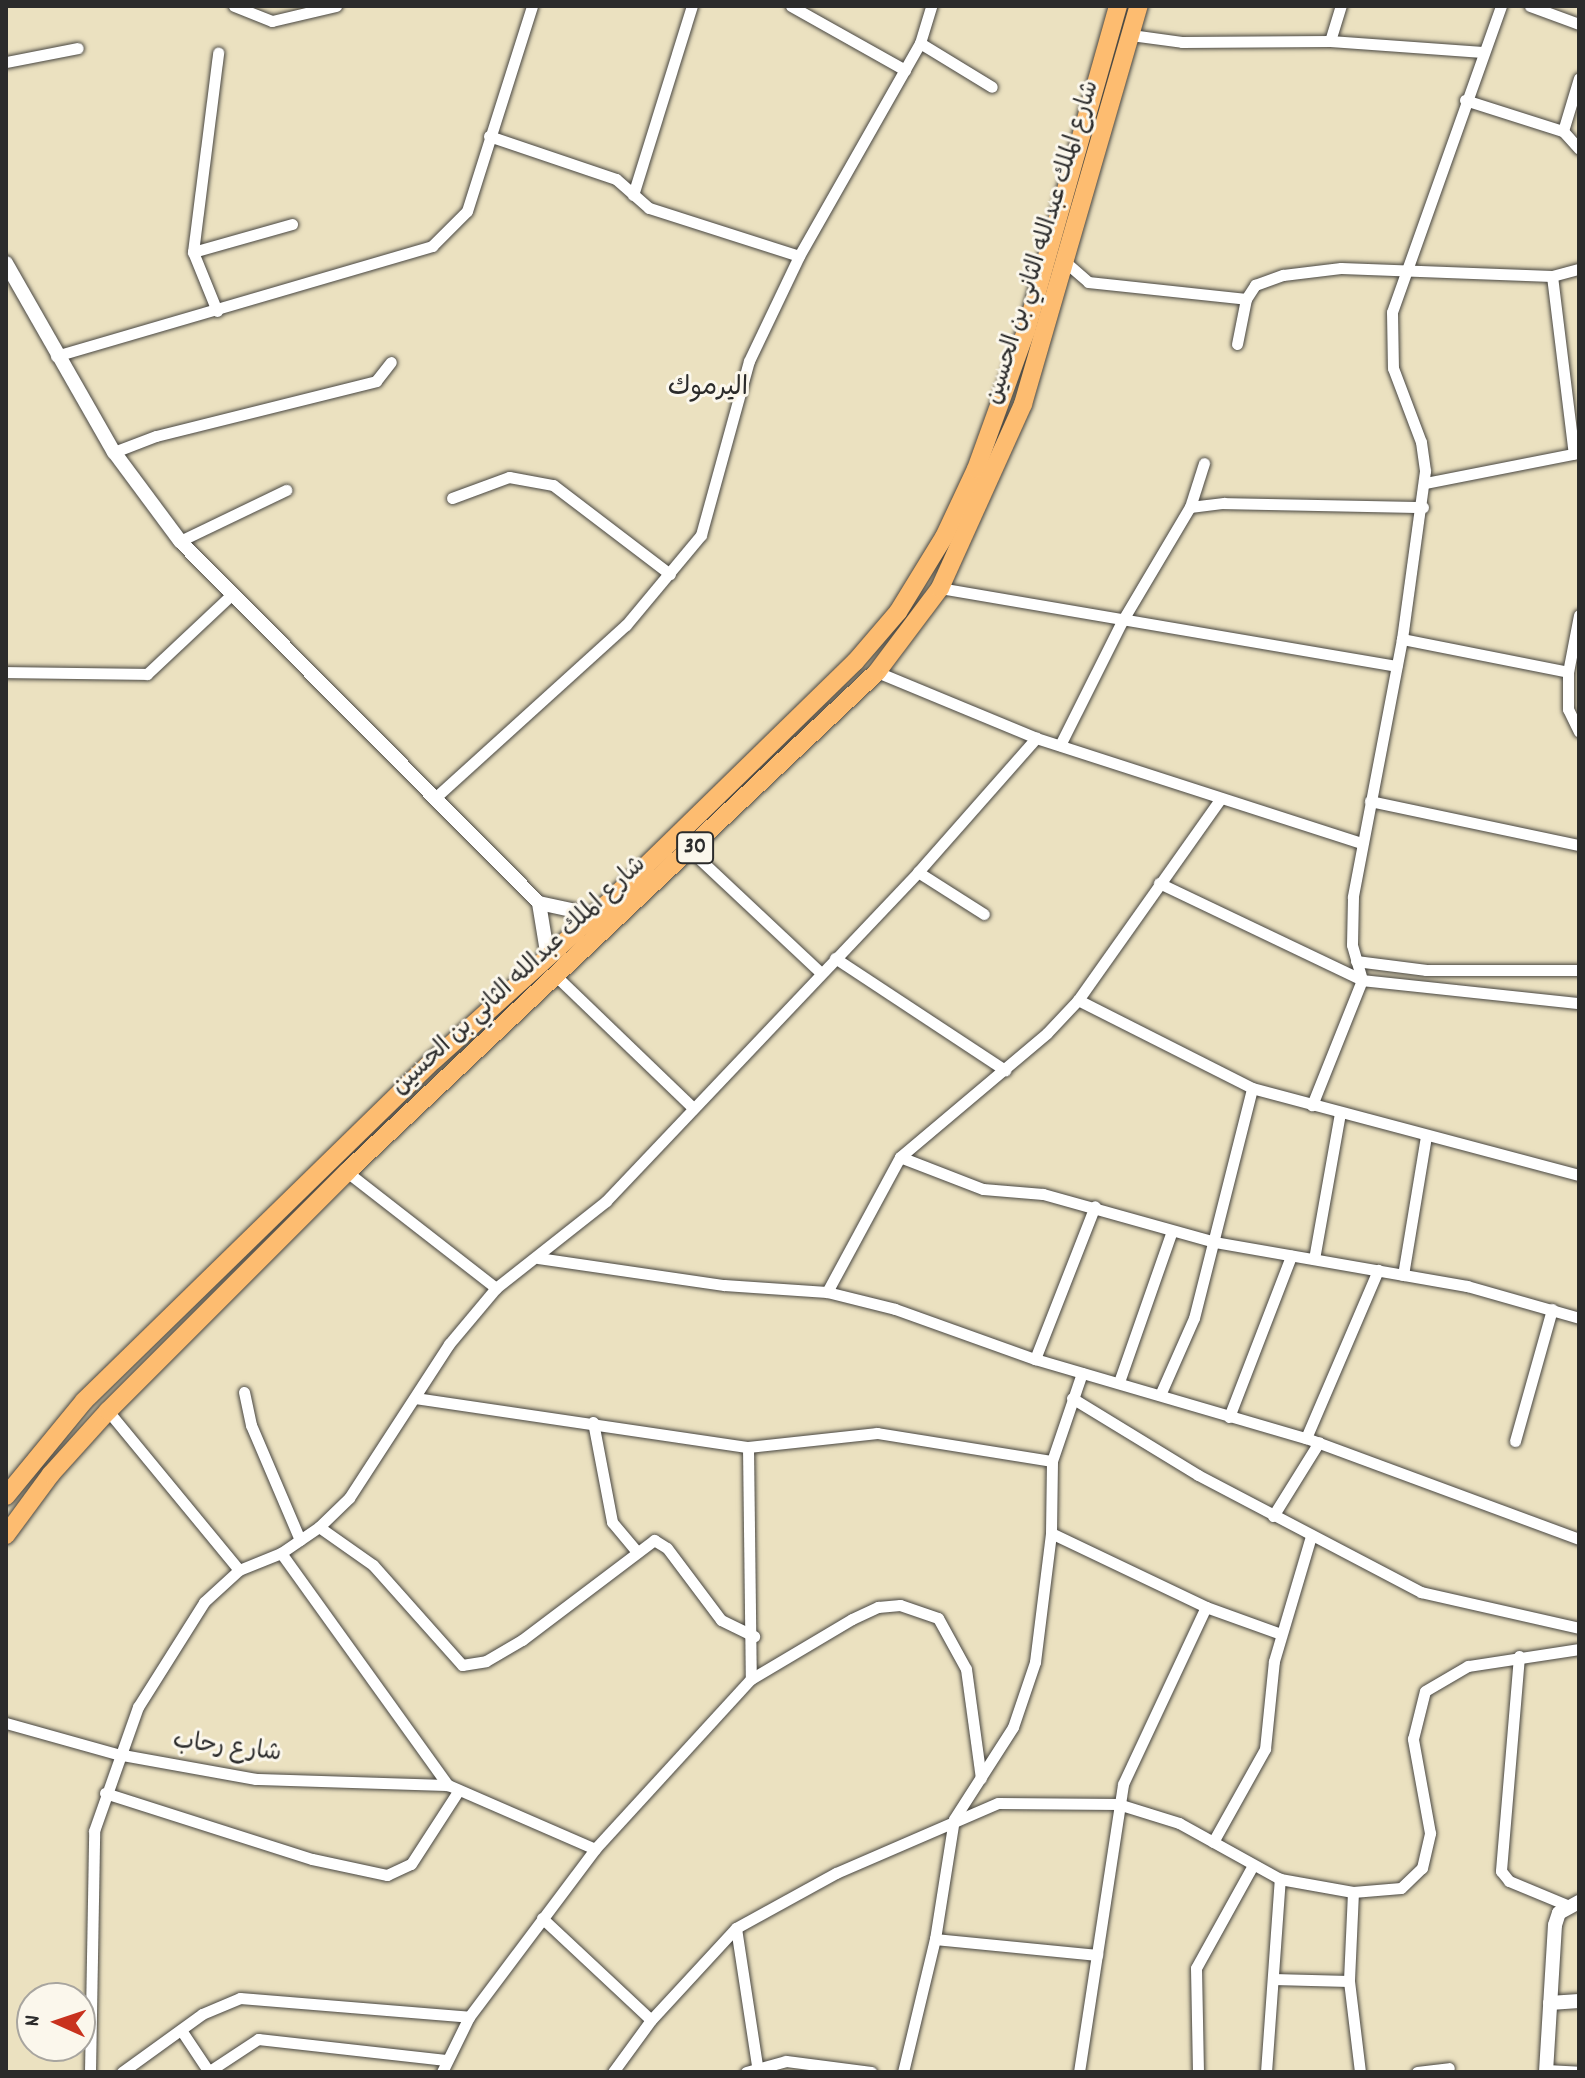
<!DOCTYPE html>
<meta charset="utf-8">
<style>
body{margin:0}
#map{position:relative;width:1585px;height:2078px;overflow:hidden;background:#ebe1c0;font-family:Dekko,"Playpen Sans Arabic",sans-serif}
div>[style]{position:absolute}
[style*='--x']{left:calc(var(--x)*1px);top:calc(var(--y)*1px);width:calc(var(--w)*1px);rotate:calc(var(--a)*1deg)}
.roads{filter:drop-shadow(0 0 2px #484641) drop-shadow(0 0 2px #484641)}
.minor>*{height:11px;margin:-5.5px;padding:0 5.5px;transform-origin:5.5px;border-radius:5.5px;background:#fff}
.tertiary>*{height:14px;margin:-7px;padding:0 7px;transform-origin:7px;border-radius:7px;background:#fff}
.primary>*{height:18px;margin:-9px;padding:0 9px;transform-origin:9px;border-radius:9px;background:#fdbc70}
span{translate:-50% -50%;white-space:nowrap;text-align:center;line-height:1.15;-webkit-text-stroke:6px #fbf7ec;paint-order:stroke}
.shield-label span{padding:2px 6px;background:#fbf7ec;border:2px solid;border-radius:6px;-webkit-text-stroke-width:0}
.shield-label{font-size:22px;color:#2b2b2b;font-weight:700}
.street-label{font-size:24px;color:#2b2b2b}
.neighbourhood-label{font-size:26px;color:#2b2b2b}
.frame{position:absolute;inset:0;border:8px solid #2b2b2b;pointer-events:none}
.north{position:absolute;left:16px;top:1982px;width:80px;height:80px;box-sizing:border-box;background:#fbf7ec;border:2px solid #a8a59f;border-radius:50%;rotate:273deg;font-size:22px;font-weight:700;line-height:32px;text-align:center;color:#2b2b2b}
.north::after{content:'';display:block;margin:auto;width:28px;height:36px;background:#c8321e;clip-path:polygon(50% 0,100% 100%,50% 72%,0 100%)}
</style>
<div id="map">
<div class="roads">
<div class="minor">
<div style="--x:234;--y:6;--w:41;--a:21.5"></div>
<div style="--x:272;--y:21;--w:66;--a:-13.2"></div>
<div style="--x:791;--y:6;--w:131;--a:29.3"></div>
<div style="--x:1501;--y:6;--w:325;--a:109.6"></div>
<div style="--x:1392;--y:312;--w:56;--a:89"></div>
<div style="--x:1393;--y:368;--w:79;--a:69.3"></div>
<div style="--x:1421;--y:442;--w:29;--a:82"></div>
<div style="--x:1425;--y:471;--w:170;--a:97.8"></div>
<div style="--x:1402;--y:639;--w:263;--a:100.8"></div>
<div style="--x:1353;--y:897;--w:48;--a:91.2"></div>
<div style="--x:1352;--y:945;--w:36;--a:74"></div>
<div style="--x:1362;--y:980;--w:218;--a:6.1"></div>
<div style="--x:1530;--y:6;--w:52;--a:20.2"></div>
<div style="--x:1131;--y:35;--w:51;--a:7.8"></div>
<div style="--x:1182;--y:42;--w:148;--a:-0.4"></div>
<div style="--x:1330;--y:41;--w:153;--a:4.1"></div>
<div style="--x:1330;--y:41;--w:37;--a:-73"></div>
<div style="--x:920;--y:43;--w:84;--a:31.4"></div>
<div style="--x:6;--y:62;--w:73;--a:-11"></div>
<div style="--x:1465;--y:100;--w:103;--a:17.6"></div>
<div style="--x:1563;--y:131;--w:24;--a:48"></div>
<div style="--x:1563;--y:131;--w:55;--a:-73.2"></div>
<div style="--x:489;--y:136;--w:134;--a:18.7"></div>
<div style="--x:616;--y:179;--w:44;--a:41.3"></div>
<div style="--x:649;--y:208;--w:157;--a:17.7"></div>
<div style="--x:633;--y:195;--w:198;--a:-72.7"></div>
<div style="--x:193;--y:252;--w:103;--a:-15.8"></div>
<div style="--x:1063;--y:260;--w:33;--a:41"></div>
<div style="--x:1088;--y:282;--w:159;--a:6.1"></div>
<div style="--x:1552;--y:276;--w:179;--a:83"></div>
<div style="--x:217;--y:311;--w:64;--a:-112.1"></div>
<div style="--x:193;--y:252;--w:201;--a:-82.8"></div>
<div style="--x:1237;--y:344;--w:46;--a:-78.7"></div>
<div style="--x:1246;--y:299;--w:17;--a:-57"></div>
<div style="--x:1255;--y:285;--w:30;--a:-20"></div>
<div style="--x:1283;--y:275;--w:58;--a:-6.9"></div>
<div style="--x:1341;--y:268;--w:211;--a:2.2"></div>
<div style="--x:1552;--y:276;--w:28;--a:-15"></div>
<div style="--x:56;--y:356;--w:392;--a:-16.3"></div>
<div style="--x:432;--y:246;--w:49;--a:-45"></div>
<div style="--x:467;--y:211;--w:215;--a:-72.4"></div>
<div style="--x:114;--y:452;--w:45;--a:-20.9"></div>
<div style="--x:156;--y:436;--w:227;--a:-14"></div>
<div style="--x:376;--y:381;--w:24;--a:-52"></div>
<div style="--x:1425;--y:483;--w:156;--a:-11.1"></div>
<div style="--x:452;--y:498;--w:61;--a:-20.2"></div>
<div style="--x:509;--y:477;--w:45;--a:10.3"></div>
<div style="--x:553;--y:485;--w:147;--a:37.3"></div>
<div style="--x:1190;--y:507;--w:46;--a:-72.3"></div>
<div style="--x:180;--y:541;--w:118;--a:-25.7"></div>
<div style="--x:940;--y:588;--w:463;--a:9.7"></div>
<div style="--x:1579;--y:615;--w:58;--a:100.9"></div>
<div style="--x:1568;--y:672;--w:37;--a:90"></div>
<div style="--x:1568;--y:709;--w:25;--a:64"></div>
<div style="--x:1402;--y:639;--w:169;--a:11.2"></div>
<div style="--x:6;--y:672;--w:141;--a:0.8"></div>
<div style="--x:147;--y:674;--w:115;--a:-43.2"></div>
<div style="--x:877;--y:672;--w:172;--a:22.5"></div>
<div style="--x:1036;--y:738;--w:342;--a:17.9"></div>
<div style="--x:1060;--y:745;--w:136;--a:-63.4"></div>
<div style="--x:1121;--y:623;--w:135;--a:-59.3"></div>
<div style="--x:1190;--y:507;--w:34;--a:-7"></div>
<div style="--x:1224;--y:503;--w:199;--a:1.2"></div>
<div style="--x:436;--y:797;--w:256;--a:-42.2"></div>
<div style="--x:626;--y:625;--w:117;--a:-50.2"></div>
<div style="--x:701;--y:535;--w:180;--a:-74.6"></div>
<div style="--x:749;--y:361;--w:116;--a:-64.5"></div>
<div style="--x:799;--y:256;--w:245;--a:-60.4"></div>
<div style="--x:920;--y:43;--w:39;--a:-73"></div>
<div style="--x:1370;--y:801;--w:214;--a:11.9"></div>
<div style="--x:691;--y:851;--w:175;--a:43.2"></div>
<div style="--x:918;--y:872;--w:78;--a:32.5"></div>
<div style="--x:1159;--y:883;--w:225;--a:25.5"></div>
<div style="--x:1362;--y:980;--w:135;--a:111.8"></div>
<div style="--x:835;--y:958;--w:204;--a:33.4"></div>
<div style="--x:1356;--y:961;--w:71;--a:7.3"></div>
<div style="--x:1426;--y:970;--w:153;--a:0"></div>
<div style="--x:555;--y:975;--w:192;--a:43.9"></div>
<div style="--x:1078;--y:1000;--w:195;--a:26.8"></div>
<div style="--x:1252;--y:1088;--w:338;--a:14.9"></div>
<div style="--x:900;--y:1157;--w:89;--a:21.1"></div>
<div style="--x:983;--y:1189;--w:60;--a:4.8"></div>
<div style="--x:1043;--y:1194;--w:179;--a:15.6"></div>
<div style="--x:1215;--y:1242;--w:256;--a:9.9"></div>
<div style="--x:1467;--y:1286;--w:116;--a:15.9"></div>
<div style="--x:347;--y:1172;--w:189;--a:37.9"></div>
<div style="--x:538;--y:1258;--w:188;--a:8.3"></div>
<div style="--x:724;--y:1285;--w:103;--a:3.9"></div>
<div style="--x:827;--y:1292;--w:70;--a:14"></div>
<div style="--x:895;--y:1309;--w:149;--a:19.7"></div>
<div style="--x:1035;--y:1359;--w:282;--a:16.3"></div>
<div style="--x:1306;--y:1438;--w:291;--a:20.3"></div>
<div style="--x:1314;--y:1259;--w:148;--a:-79.9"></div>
<div style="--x:1403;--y:1275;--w:141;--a:-80.6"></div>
<div style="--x:827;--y:1292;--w:153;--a:-61.6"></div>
<div style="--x:900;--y:1157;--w:192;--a:-40.1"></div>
<div style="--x:1047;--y:1033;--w:45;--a:-46.8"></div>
<div style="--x:1078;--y:1000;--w:244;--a:-54.7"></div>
<div style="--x:1035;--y:1359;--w:164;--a:-68.6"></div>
<div style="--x:1119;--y:1382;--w:160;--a:-70.7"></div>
<div style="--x:244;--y:1392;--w:34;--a:78"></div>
<div style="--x:251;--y:1425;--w:125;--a:66.9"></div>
<div style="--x:1160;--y:1395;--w:84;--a:-66.2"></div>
<div style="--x:1194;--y:1318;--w:237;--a:-75.8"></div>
<div style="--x:415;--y:1398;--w:337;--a:8.4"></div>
<div style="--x:748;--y:1447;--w:130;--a:-6.2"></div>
<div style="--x:877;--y:1433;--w:177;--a:9.1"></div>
<div style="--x:1072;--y:1398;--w:148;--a:31.4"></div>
<div style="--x:1198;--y:1475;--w:252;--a:27.7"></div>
<div style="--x:1421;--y:1592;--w:162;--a:12.8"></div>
<div style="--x:108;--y:1411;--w:206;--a:50.5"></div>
<div style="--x:1229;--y:1417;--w:173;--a:-68.9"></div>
<div style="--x:593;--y:1422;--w:102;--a:79.2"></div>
<div style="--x:612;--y:1522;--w:38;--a:50"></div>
<div style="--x:1306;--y:1438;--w:183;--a:-66.8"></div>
<div style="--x:1515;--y:1441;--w:137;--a:-74.3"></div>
<div style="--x:748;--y:1447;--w:232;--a:89.3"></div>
<div style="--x:1273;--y:1516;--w:87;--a:-58.1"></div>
<div style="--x:319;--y:1527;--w:66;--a:35.1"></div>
<div style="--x:373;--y:1565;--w:134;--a:48.3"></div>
<div style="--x:462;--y:1665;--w:24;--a:-9"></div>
<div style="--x:486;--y:1661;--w:42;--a:-30.3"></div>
<div style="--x:522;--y:1640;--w:166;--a:-37.1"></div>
<div style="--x:654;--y:1540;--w:15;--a:32"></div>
<div style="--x:667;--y:1548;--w:90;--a:53.1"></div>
<div style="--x:721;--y:1620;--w:37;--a:26"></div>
<div style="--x:1051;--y:1533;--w:172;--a:25.5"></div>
<div style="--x:1206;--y:1607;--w:80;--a:19.8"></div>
<div style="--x:281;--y:1553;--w:286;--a:54.3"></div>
<div style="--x:448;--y:1785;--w:160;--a:23.5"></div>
<div style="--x:1519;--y:1656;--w:216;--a:94.8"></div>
<div style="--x:1501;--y:1871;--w:13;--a:51"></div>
<div style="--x:1509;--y:1881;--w:63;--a:22.5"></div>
<div style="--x:6;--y:1723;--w:115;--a:15.6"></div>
<div style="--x:117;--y:1754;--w:141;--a:10.2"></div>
<div style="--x:256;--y:1779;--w:192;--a:1.8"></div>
<div style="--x:105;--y:1793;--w:217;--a:17.7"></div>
<div style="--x:312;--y:1859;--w:77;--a:12"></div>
<div style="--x:387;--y:1875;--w:26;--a:-25"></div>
<div style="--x:411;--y:1864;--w:85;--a:-57.1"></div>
<div style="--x:1213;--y:1842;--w:107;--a:-60.8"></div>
<div style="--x:1265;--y:1749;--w:88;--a:-84.2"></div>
<div style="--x:1274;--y:1661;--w:130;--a:-73.5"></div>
<div style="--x:1353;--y:1892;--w:89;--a:92.6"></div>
<div style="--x:1349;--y:1981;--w:92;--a:83.1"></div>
<div style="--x:542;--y:1918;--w:149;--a:43.1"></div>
<div style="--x:736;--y:1928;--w:146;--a:81.3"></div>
<div style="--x:935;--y:1939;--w:163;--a:5.6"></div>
<div style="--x:1273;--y:1979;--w:76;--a:1.5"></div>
<div style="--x:181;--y:2030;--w:50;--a:56.3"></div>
<div style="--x:1546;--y:2070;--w:33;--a:3"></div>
<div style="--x:90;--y:2072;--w:241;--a:-89"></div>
<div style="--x:94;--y:1831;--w:132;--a:-70.5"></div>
<div style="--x:138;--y:1707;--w:124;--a:-57.8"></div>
<div style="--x:204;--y:1602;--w:47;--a:-42.4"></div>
<div style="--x:239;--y:1570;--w:45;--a:-22"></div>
<div style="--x:281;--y:1553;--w:46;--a:-34.4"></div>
<div style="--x:319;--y:1527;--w:42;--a:-44"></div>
<div style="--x:349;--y:1498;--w:184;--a:-57"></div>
<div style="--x:449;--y:1344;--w:73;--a:-50"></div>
<div style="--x:496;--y:1288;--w:140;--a:-38.3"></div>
<div style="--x:606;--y:1201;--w:453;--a:-46.5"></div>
<div style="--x:918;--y:872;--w:179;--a:-48.6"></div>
<div style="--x:122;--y:2072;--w:99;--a:-35.9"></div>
<div style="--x:202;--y:2014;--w:41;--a:-22.8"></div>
<div style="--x:240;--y:1998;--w:230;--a:4.7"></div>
<div style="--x:208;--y:2072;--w:60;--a:-33.4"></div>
<div style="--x:258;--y:2039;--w:189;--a:6.4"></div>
<div style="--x:442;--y:2072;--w:61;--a:-63.9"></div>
<div style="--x:469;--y:2017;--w:210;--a:-53.1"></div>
<div style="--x:595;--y:1849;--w:231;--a:-47.5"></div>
<div style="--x:751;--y:1679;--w:117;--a:-30.7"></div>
<div style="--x:852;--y:1619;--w:29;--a:-25"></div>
<div style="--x:878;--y:1607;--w:22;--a:-5"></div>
<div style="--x:900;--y:1605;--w:40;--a:18.9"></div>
<div style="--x:938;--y:1618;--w:58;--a:61.2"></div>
<div style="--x:966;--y:1669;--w:110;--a:82.2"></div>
<div style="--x:613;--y:2072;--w:64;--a:-53.8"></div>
<div style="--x:651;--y:2020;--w:125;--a:-47.3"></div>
<div style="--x:736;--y:1928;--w:114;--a:-28.8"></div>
<div style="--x:836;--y:1873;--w:176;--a:-23.4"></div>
<div style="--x:998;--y:1803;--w:120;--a:0.5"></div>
<div style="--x:1118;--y:1804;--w:64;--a:17.3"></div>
<div style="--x:1179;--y:1823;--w:115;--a:29"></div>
<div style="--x:1280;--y:1879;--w:74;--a:10.1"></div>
<div style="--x:1353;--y:1892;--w:48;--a:-4.8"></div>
<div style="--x:1401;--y:1888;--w:29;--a:-44"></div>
<div style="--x:1422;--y:1868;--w:36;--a:-77"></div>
<div style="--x:1430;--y:1833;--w:96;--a:-100.3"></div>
<div style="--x:1413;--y:1739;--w:49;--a:-76"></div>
<div style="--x:1425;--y:1691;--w:50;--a:-30.2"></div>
<div style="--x:1468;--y:1666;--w:112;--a:-8.7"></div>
<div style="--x:746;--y:2072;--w:41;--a:-15.4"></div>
<div style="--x:786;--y:2061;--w:86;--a:7.4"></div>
<div style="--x:903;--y:2072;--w:137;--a:-76.5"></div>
<div style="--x:935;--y:1939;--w:121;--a:-81"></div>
<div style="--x:954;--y:1819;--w:109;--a:-57.3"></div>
<div style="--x:1013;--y:1727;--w:69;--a:-71.3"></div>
<div style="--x:1035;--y:1662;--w:130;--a:-82.9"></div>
<div style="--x:1051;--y:1533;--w:72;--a:-89.2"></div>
<div style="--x:1052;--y:1461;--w:93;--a:-71.2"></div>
<div style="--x:1079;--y:2072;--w:291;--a:-81.3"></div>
<div style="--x:1123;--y:1784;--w:195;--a:-64.9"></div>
<div style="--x:1198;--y:2072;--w:104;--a:-91.1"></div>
<div style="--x:1196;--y:1968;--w:115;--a:-61"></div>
<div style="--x:1266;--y:2072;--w:194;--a:-85.9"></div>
<div style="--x:1417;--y:2072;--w:32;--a:-7"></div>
</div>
<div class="tertiary">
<div style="--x:6;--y:263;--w:218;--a:60.3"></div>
<div style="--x:114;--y:452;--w:111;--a:53.4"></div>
<div style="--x:180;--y:541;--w:510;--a:45.24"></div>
<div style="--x:539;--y:903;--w:56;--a:12.3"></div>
<div style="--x:539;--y:903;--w:56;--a:80.7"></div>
<div style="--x:1550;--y:2003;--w:29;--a:-4"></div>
<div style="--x:1546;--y:2072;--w:147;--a:-86.5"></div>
<div style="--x:1555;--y:1925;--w:13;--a:-72"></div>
<div style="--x:1559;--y:1913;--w:23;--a:-29"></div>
</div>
<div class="primary">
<div style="--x:6;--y:1496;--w:123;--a:-50.6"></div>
<div style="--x:84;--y:1401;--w:489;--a:-44.3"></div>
<div style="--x:434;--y:1060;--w:241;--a:-42.1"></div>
<div style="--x:613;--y:898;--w:338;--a:-44.3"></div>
<div style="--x:855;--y:662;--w:66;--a:-49.3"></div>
<div style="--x:898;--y:612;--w:88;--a:-58.5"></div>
<div style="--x:944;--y:537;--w:75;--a:-64.8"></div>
<div style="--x:976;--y:469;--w:147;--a:-70.1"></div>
<div style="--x:1026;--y:331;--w:338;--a:-74.2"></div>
<div style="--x:6;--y:1535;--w:76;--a:-53.6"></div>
<div style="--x:51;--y:1474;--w:85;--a:-47.9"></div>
<div style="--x:108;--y:1411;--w:338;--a:-45"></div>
<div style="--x:347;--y:1172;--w:729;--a:-43.33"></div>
<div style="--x:877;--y:672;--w:105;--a:-53.1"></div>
<div style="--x:940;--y:588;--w:202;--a:-65.7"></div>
<div style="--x:1023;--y:404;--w:415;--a:-73.8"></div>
</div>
</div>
<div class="shield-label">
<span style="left:695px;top:848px">30</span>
</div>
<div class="street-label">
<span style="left:1044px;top:243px;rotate:-73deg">شارع الملك عبدالله الثاني بن الحسين</span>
<span style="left:520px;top:977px;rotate:-43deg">شارع الملك عبدالله الثاني بن الحسين</span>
<span style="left:227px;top:1749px;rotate:7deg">شارع رحاب</span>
</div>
<div class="neighbourhood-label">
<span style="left:708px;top:389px">اليرموك</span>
</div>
<div class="frame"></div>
<div class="north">N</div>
</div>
